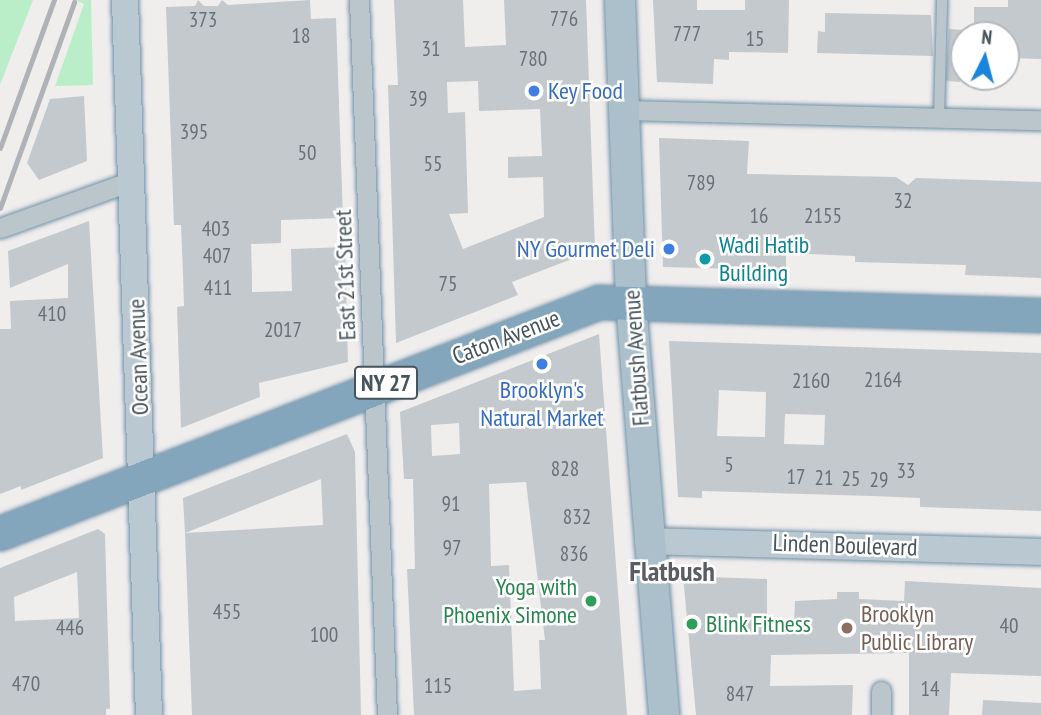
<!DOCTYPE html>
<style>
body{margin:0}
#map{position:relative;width:1041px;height:715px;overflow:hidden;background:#f0eded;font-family:"PT Sans Narrow",sans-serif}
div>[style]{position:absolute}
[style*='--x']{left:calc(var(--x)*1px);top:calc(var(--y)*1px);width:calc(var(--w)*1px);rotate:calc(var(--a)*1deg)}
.green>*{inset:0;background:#baeec8}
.building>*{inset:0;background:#c4c9cd;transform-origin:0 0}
.roads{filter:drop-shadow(0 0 2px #7091a8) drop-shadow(0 0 2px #7091a8)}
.lane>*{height:10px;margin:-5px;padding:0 5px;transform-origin:5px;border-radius:5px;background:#bbc6cc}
.street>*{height:19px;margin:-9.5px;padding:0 9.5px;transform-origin:9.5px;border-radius:9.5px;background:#bbc6cc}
.secondary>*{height:26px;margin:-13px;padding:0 13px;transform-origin:13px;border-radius:13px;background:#bac8d1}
.primary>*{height:30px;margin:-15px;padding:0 15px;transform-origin:15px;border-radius:15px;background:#acc0cc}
.highway>*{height:33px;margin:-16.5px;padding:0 16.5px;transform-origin:16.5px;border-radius:16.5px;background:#84a6bc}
.rail>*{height:5px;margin:-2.5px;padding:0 2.5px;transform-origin:2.5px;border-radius:2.5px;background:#afb3b7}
.dots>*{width:19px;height:19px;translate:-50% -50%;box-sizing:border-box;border:4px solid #fff;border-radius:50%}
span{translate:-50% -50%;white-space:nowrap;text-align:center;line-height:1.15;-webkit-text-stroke:5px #fff;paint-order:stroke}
.number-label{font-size:21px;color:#657077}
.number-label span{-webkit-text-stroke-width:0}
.shield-label span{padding:2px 5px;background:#fff;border:2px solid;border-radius:5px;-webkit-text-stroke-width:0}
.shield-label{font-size:23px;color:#45535a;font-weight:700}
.shop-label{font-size:24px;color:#366cbe}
.left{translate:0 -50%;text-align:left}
.right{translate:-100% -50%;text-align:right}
.culture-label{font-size:24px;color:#0d838f}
.street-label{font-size:24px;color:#45535a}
.leisure-label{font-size:24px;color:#27864d}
.education-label{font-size:24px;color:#785e54}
.quarter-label{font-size:28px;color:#5a5e62;font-weight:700}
.north{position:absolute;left:950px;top:21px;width:70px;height:70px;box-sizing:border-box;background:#fff;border:2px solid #b5babd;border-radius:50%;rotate:6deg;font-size:19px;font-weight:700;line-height:28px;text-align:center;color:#45535a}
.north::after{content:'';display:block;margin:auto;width:24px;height:32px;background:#1a85dc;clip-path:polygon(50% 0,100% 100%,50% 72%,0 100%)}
</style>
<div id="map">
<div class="green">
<div style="clip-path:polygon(0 0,33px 0,0 85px)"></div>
<div style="clip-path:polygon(75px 0,91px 0,93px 85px,55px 86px,84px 4px)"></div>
</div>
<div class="building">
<div style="clip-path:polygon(198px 0,204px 6px,218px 6px,222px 0,228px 5px,310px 0,311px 19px,336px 18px,343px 218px,281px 220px,281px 243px,251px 244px,252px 277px,252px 292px,292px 291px,291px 249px,345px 247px,348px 362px,259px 383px,260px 397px,181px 428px,177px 307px,184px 306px,183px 274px,181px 225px,174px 225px,166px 7px,195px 6px)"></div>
<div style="clip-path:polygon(evenodd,394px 0,463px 0,465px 47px,506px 45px,504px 0,586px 0,595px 250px,512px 282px,518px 295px,396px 343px,388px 85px,398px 85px,394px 0,478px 81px,479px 111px,540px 109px,542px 156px,508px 157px,508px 178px,543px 177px,544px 217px,463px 249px,449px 214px,468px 213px,465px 112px,448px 113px,447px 82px,478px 81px)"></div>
<div style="clip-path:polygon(653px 0,697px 0,697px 10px,745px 10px,745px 0,789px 0,788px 53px,729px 52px,729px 60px,714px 59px,713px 84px,657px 82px)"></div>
<div style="clip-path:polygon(1008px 0,1041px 0,1041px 59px,1006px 58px,1006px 35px,974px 35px,974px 7px,1008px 7px)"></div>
<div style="clip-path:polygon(825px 13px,931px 15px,933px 56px,817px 53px,818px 31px,825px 32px)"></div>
<div style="left:949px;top:29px;width:15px;height:52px;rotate:4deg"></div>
<div style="clip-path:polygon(84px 96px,87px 161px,39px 180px,27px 163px,50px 99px)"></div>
<div style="clip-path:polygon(659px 138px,749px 141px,747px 174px,896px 177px,908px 185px,916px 178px,1041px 182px,1041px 278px,965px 275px,966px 265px,855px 262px,855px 256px,786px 253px,786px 270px,663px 267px)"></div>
<div style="clip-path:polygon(89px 221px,103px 458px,21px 490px,21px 486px,0 494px,0 329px,11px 329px,10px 301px,68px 298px,68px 264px,10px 288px,8px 251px)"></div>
<div style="clip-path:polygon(evenodd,599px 334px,627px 715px,414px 715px,407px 569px,415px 569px,413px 479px,404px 479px,400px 412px,599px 334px,459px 423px,460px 454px,432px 456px,431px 425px,459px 423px,599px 334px,526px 482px,545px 640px,539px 640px,541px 689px,514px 691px,509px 565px,491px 566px,489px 484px,526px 482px)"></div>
<div style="clip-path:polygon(evenodd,669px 341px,1041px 353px,1041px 511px,920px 507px,920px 498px,872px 496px,702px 491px,702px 498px,678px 497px,669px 341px,719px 390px,766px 392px,765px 437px,717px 436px,719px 390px,669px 341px,785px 414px,825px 415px,824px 445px,784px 444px,785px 414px)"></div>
<div style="clip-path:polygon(347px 434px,355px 452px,361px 715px,192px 715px,185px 533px,323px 525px,321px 479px,185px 533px,183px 498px)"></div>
<div style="clip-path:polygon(evenodd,98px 529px,105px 534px,110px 709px,106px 709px,106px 715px,0 715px,0 568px,98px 529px,77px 572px,79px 618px,15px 621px,14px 597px,77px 572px)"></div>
<div style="clip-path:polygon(683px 576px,767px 579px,767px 623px,794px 625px,795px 601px,837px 599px,837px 592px,859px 592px,859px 599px,904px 601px,905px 581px,1041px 588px,1041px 676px,951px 673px,949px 715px,909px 715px,909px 653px,771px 655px,770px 686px,853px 685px,852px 715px,696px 715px)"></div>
<div style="clip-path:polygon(983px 700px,1041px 703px,1041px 715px,982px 715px)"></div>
</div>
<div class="roads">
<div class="lane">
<div style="--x:939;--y:118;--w:118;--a:-88.5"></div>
</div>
<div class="street">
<div style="--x:359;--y:0;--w:716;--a:87.76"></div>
<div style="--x:624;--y:110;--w:417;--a:1.4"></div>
<div style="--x:0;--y:228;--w:139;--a:-19.7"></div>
<div style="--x:881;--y:715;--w:24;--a:-90"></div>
</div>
<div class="secondary">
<div style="--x:125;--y:0;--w:715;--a:88.08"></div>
<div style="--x:648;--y:541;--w:393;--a:1.6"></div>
</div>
<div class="primary">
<div style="--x:620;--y:0;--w:303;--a:87.9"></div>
<div style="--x:631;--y:303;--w:413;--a:85.4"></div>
</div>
<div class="highway">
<div style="--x:0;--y:533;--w:642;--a:-21.09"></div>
<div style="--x:599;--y:302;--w:442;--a:1.7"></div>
</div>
</div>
<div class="rail">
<div style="--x:0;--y:148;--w:158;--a:-70"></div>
<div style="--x:0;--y:208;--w:219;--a:-70.2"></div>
</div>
<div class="dots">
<div style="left:534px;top:91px;background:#3f7fe0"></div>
<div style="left:669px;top:249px;background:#3f7fe0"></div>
<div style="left:705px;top:259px;background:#0f9aa8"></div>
<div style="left:542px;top:364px;background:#3f7fe0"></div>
<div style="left:591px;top:601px;background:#2e9e5b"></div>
<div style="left:692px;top:624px;background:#2e9e5b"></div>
<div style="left:847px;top:628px;background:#8d6e63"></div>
</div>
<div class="number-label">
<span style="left:564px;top:19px">776</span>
<span style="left:203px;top:20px">373</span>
<span style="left:687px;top:34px">777</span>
<span style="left:301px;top:36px">18</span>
<span style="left:755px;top:39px">15</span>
<span style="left:431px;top:49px">31</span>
<span style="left:533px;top:59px">780</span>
<span style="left:418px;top:99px">39</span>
<span style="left:194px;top:132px">395</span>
<span style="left:307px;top:153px">50</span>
<span style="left:433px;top:164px">55</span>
<span style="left:701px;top:183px">789</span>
<span style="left:903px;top:201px">32</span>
<span style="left:759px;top:216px">16</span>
<span style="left:823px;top:216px">2155</span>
<span style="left:216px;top:229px">403</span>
<span style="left:217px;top:256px">407</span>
<span style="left:448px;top:284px">75</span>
<span style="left:218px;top:288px">411</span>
<span style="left:52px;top:314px">410</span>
<span style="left:283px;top:330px">2017</span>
<span style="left:883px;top:380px">2164</span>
<span style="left:811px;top:381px">2160</span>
<span style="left:729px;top:465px">5</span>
<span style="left:565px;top:469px">828</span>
<span style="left:906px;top:471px">33</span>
<span style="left:796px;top:477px">17</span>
<span style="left:824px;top:478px">21</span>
<span style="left:851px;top:479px">25</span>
<span style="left:879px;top:480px">29</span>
<span style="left:451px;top:504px">91</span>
<span style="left:577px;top:517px">832</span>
<span style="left:452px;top:548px">97</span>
<span style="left:574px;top:554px">836</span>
<span style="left:227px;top:612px">455</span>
<span style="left:1009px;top:626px">40</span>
<span style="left:70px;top:628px">446</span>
<span style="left:324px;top:635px">100</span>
<span style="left:26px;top:684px">470</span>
<span style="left:438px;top:686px">115</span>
<span style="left:930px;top:689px">14</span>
<span style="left:740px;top:694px">847</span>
</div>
<div class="shield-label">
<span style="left:386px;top:383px">NY 27</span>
</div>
<div class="shop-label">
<span class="left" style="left:548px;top:91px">Key Food</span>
<span class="right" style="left:655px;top:249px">NY Gourmet Deli</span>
<span style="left:542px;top:404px">Brooklyn's<br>Natural Market</span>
</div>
<div class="culture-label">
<span class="left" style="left:719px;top:259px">Wadi Hatib<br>Building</span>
</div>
<div class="street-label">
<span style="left:345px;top:275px;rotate:-92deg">East 21st Street</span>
<span style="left:506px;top:337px;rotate:-21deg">Caton Avenue</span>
<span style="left:138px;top:357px;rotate:-92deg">Ocean Avenue</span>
<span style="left:636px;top:358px;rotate:-94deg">Flatbush Avenue</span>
<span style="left:845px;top:545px;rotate:2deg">Linden Boulevard</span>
</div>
<div class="leisure-label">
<span class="right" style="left:577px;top:601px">Yoga with<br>Phoenix Simone</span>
<span class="left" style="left:706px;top:624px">Blink Fitness</span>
</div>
<div class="education-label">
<span class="left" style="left:861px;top:628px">Brooklyn<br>Public Library</span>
</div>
<div class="quarter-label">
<span style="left:672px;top:571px">Flatbush</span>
</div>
<div class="north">N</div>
</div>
